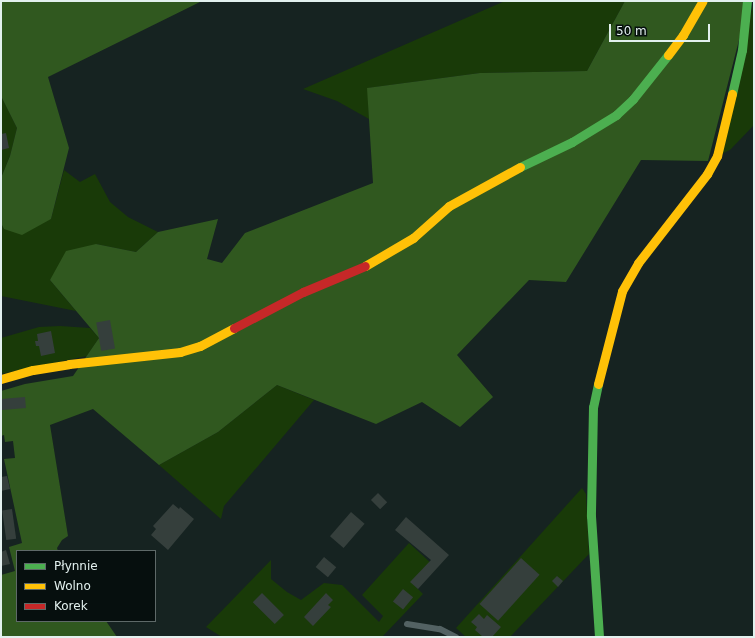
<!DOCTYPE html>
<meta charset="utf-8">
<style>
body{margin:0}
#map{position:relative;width:755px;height:638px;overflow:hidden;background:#162321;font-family:"DejaVu Sans",sans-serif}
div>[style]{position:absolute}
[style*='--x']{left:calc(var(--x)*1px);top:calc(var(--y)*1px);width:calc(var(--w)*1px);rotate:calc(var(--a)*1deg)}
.green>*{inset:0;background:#193a08}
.forest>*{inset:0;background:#30581f}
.building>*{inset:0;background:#353f3c;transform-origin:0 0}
.lane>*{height:6px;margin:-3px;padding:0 3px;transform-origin:3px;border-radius:3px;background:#536263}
.fast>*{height:9px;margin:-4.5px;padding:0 4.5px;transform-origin:4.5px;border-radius:4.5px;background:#4caf50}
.slow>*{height:9px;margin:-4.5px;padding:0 4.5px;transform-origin:4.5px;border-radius:4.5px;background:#ffc107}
.jam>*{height:9px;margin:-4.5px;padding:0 4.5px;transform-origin:4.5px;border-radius:4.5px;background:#c62828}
span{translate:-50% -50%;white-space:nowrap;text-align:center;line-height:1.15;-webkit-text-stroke:3.5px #060f0e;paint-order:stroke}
.frame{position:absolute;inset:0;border:2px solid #e2f0ee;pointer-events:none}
.legend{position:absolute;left:16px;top:550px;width:140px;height:72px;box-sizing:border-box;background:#060f0e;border:1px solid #5e6968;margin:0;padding:5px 7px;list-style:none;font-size:12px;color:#e2f0ee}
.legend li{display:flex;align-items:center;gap:8px;height:20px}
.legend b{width:20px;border:1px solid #5e6968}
.scale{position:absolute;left:609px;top:24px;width:101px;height:18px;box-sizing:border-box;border:2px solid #e2f0ee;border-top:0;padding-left:5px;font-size:12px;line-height:14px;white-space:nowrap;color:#e2f0ee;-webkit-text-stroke:3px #060f0e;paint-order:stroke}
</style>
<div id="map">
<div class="green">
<div style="clip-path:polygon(505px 1px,625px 1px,587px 71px,480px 73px,368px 88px,369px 119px,337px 101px,303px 89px)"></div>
<div style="clip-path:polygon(754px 1px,754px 125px,730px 150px,717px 156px)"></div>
<div style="clip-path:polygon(1px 96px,17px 128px,10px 156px,1px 178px)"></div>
<div style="clip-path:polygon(64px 170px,80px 182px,95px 174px,110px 202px,128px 217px,158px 232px,136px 252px,96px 244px,50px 280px,76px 311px,1px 296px,1px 223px,4px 229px,51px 219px)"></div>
<div style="clip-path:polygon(60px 326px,90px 328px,99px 338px,87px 356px,1px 374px,1px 338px,39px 327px)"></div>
<div style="clip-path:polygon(277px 385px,314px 400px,224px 506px,221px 519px,159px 465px,218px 432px)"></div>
<div style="clip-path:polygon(582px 488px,586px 494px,589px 554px,510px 637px,466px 637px,456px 628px)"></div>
<div style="clip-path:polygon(409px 543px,432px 564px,414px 585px,423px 594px,382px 637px,222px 637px,206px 627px,271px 560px,271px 579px,287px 592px,301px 600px,324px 583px,342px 585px,379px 622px,383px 616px,362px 595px)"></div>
</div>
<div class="forest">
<div style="clip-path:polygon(1px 1px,202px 1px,48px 77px,69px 148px,51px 219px,22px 235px,4px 229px,1px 223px,1px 178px,10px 156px,17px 128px,1px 96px)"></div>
<div style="clip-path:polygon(625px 1px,749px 1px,708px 161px,641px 160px,566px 282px,529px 280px,457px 355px,493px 397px,460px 427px,422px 402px,376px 424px,277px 385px,218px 432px,159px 465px,93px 409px,50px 425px,68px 536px,62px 540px,57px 548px,58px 551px,17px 551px,17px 621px,106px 621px,117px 637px,1px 637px,1px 575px,15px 571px,9px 547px,22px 543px,4px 459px,15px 458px,13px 441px,5px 442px,4px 435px,1px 436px,1px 391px,25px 384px,73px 376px,99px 338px,50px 280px,66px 251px,96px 244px,136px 252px,158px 232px,218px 219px,207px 259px,222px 263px,245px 233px,373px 183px,367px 88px,480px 73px,587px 71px)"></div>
</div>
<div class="building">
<div style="clip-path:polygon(6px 133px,9px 148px,1px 150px,1px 134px)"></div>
<div style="left:110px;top:320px;width:29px;height:14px;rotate:80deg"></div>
<div style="clip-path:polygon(51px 331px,55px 353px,41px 356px,39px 346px,36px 346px,35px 341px,38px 341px,37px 334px)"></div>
<div style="left:25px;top:397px;width:11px;height:24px;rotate:85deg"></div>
<div style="clip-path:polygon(7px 476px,10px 489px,1px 491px,1px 477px)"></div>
<div style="left:378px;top:493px;width:13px;height:10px;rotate:45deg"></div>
<div style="clip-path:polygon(173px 504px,179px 509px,180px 507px,194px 519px,168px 550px,151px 535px,156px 529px,153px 526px)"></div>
<div style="left:12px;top:509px;width:30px;height:10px;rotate:82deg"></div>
<div style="left:351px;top:512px;width:18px;height:32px;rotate:41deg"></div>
<div style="clip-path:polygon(406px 517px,449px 555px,418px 589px,410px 582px,431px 560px,395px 530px)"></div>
<div style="clip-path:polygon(6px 550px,10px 564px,1px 566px,1px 552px)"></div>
<div style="left:324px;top:557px;width:16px;height:13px;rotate:40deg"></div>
<div style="left:521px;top:558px;width:25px;height:62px;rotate:42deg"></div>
<div style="clip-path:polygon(557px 576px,563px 581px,558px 587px,552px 581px)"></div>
<div style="left:403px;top:589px;width:13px;height:16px;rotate:39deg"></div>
<div style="left:262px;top:593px;width:31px;height:13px;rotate:45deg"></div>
<div style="clip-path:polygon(326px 593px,333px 600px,328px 605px,331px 607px,313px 626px,304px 617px)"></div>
<div style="clip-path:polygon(479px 614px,484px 619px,487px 615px,501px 627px,492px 637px,483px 637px,475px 630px,477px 627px,471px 622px)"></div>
</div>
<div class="lane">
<div style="--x:407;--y:624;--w:33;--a:9"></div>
<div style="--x:440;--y:629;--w:18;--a:27"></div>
</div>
<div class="fast">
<div style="--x:732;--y:94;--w:45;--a:-77.2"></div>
<div style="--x:742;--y:50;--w:49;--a:-84.2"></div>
<div style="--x:520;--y:167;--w:58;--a:-25.7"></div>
<div style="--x:572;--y:142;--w:52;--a:-31.5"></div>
<div style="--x:616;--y:115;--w:23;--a:-43"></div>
<div style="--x:633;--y:99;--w:56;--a:-51.5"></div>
<div style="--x:598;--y:384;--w:24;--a:102"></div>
<div style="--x:593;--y:407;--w:109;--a:91.1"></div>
<div style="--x:591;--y:516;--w:121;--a:86.2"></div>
</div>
<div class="slow">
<div style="--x:668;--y:55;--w:25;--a:-53"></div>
<div style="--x:683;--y:35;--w:39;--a:-60"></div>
<div style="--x:365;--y:266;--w:56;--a:-30.3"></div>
<div style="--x:413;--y:238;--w:48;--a:-41.6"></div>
<div style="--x:449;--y:206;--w:81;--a:-28.8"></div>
<div style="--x:1;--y:379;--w:33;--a:-16"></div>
<div style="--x:33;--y:370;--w:36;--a:-9"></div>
<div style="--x:69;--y:364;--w:112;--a:-6.2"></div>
<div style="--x:180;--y:352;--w:21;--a:-17"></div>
<div style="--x:200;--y:346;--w:38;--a:-28"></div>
<div style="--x:598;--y:384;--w:96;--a:-75.5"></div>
<div style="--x:622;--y:291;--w:32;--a:-60"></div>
<div style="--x:638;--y:263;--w:113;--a:-52.2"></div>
<div style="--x:707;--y:174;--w:21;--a:-61"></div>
<div style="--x:717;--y:156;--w:64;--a:-76.4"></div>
</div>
<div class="jam">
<div style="--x:234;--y:328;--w:78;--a:-27.6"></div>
<div style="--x:303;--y:292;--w:67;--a:-22.8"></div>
</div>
<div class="frame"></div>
<ul class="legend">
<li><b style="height:5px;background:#4caf50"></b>Płynnie</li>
<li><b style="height:5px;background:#ffc107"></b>Wolno</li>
<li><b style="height:5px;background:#c62828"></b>Korek</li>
</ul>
<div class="scale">50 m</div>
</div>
